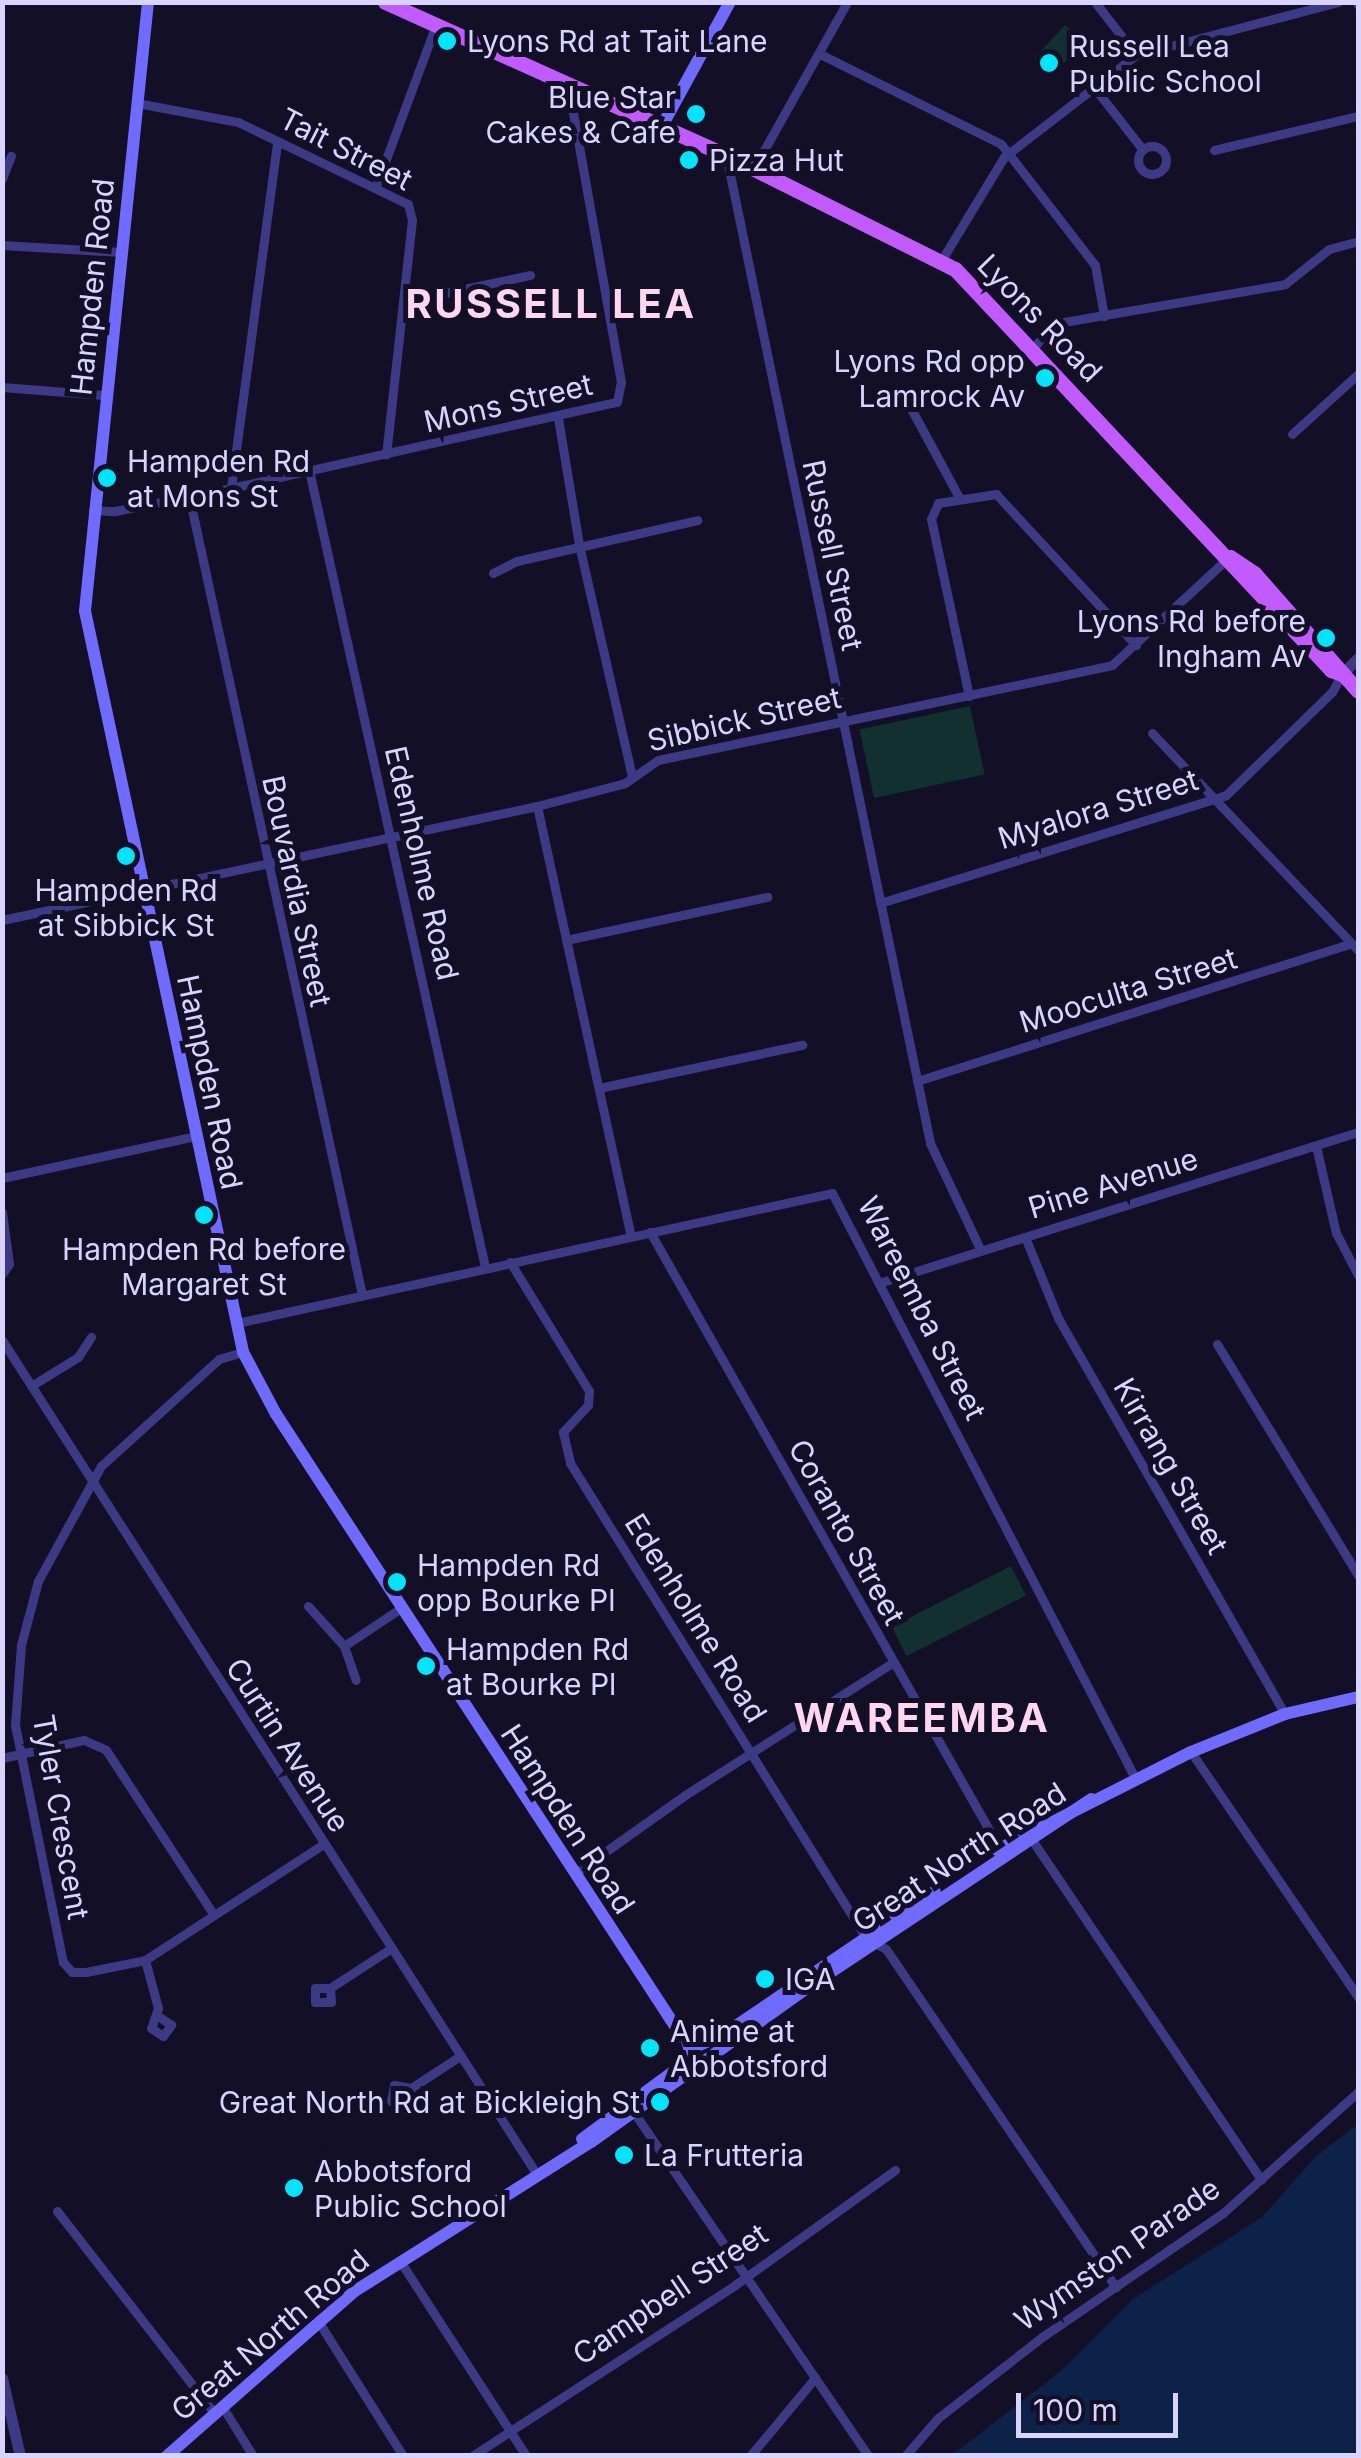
<!DOCTYPE html>
<style>
body{margin:0}
#map{position:relative;width:1361px;height:2458px;overflow:hidden;background:#130f26;font-family:Inter,sans-serif}
div>[style]{position:absolute}
[style*='--x']{left:calc(var(--x)*1px);top:calc(var(--y)*1px);width:calc(var(--w)*1px);rotate:calc(var(--a)*1deg)}
.green>*{inset:0;background:#12302f;transform-origin:0 0}
.water>*{inset:0;background:#0c2248}
.minor>*{height:9px;margin:-4.5px;padding:0 4.5px;transform-origin:4.5px;border-radius:4.5px;background:#3d3a85}
.minor>.ring{margin:-4.5px;padding:0;box-sizing:content-box;background:none;border:9px solid #3d3a85;border-radius:50%}
.tertiary>*{height:11px;margin:-5.5px;padding:0 5.5px;transform-origin:5.5px;border-radius:5.5px;background:#3d3a85}
.secondary>*{height:12px;margin:-6px;padding:0 6px;transform-origin:6px;border-radius:6px;background:#6f6bff}
.primary>*{height:15px;margin:-7.5px;padding:0 7.5px;transform-origin:7.5px;border-radius:7.5px;background:#c25bff}
.dots>*{width:28px;height:28px;translate:-50% -50%;box-sizing:border-box;border:5px solid #130f26;border-radius:50%}
span{translate:-50% -50%;white-space:nowrap;text-align:center;line-height:1.15;-webkit-text-stroke:10px #130f26;paint-order:stroke}
.poi-label{font-size:30px;color:#d9d4ff}
.left{translate:0 -50%;text-align:left}
.right{translate:-100% -50%;text-align:right}
.street-label{font-size:30px;color:#d9d4ff}
.district-label{font-size:40px;color:#ffd6f0;font-weight:700;letter-spacing:2.5px}
.frame{position:absolute;inset:0;border:5px solid #d9d4ff;pointer-events:none}
.scale{position:absolute;left:1016px;top:2393px;width:162px;height:45px;box-sizing:border-box;border:5px solid #d9d4ff;border-top:0;padding-left:12px;font-size:30px;line-height:35px;white-space:nowrap;color:#d9d4ff;-webkit-text-stroke:8px #130f26;paint-order:stroke}
</style>
<div id="map">
<div class="green">
<div style="left:1065px;top:25px;width:25px;height:45px;rotate:43deg"></div>
<div style="left:970px;top:706px;width:70px;height:113px;rotate:78deg"></div>
<div style="left:1011px;top:1566px;width:33px;height:134px;rotate:63deg"></div>
</div>
<div class="water">
<div style="clip-path:polygon(1358px 2124px,1358px 2455px,952px 2455px,1061px 2371px,1133px 2299px,1262px 2217px,1316px 2156px)"></div>
</div>
<div class="minor">
<div style="--x:1095;--y:2;--w:67;--a:52.3"></div>
<div style="--x:1357;--y:2;--w:3;--a:72"></div>
<div style="--x:822;--y:55;--w:200;--a:26.4"></div>
<div style="--x:1001;--y:144;--w:153;--a:52.2"></div>
<div style="--x:1095;--y:265;--w:52;--a:80"></div>
<div style="--x:1093;--y:86;--w:81;--a:52"></div>
<div style="--x:137;--y:103;--w:103;--a:10.7"></div>
<div style="--x:238;--y:122;--w:189;--a:25.8"></div>
<div style="--x:408;--y:204;--w:16;--a:76"></div>
<div style="--x:412;--y:220;--w:236;--a:96.3"></div>
<div class="ring" style="left:1138px;top:146px;width:19px;height:19px"></div>
<div style="--x:1214;--y:150;--w:148;--a:-13.3"></div>
<div style="--x:726;--y:155;--w:1009;--a:78.33"></div>
<div style="--x:930;--y:1143;--w:119;--a:64.7"></div>
<div style="--x:754;--y:168;--w:190;--a:-60.7"></div>
<div style="--x:2;--y:179;--w:25;--a:-69"></div>
<div style="--x:376;--y:186;--w:172;--a:-69.6"></div>
<div style="--x:2;--y:245;--w:119;--a:3.4"></div>
<div style="--x:941;--y:261;--w:122;--a:-58.8"></div>
<div style="--x:1004;--y:157;--w:167;--a:-37.7"></div>
<div style="--x:1136;--y:55;--w:209;--a:-14.7"></div>
<div style="--x:403;--y:302;--w:130;--a:-12"></div>
<div style="--x:1033;--y:349;--w:31;--a:-53"></div>
<div style="--x:1052;--y:324;--w:236;--a:-9.7"></div>
<div style="--x:1285;--y:284;--w:56;--a:-38.5"></div>
<div style="--x:1329;--y:249;--w:30;--a:-15"></div>
<div style="--x:2;--y:387;--w:102;--a:4.5"></div>
<div style="--x:908;--y:403;--w:109;--a:61.6"></div>
<div style="--x:558;--y:418;--w:129;--a:80.6"></div>
<div style="--x:579;--y:545;--w:238;--a:77.1"></div>
<div style="--x:1292;--y:434;--w:89;--a:-42.3"></div>
<div style="--x:309;--y:470;--w:816;--a:77.55"></div>
<div style="--x:231;--y:488;--w:350;--a:-82.4"></div>
<div style="--x:189;--y:496;--w:818;--a:77.78"></div>
<div style="--x:93;--y:510;--w:22;--a:3"></div>
<div style="--x:115;--y:511;--w:118;--a:-11.2"></div>
<div style="--x:231;--y:488;--w:395;--a:-12.6"></div>
<div style="--x:617;--y:402;--w:20;--a:-79"></div>
<div style="--x:621;--y:382;--w:304;--a:-100.1"></div>
<div style="--x:493;--y:573;--w:27;--a:-27"></div>
<div style="--x:517;--y:561;--w:185;--a:-12.8"></div>
<div style="--x:969;--y:696;--w:181;--a:-102.1"></div>
<div style="--x:931;--y:519;--w:17;--a:-66"></div>
<div style="--x:938;--y:503;--w:59;--a:-8.8"></div>
<div style="--x:996;--y:494;--w:206;--a:47.2"></div>
<div style="--x:1152;--y:733;--w:299;--a:46.5"></div>
<div style="--x:537;--y:806;--w:440;--a:77.7"></div>
<div style="--x:880;--y:903;--w:362;--a:-17.3"></div>
<div style="--x:1226;--y:795;--w:148;--a:-44.2"></div>
<div style="--x:1332;--y:692;--w:21;--a:-61"></div>
<div style="--x:2;--y:920;--w:547;--a:-12.03"></div>
<div style="--x:537;--y:806;--w:91;--a:-14.6"></div>
<div style="--x:625;--y:783;--w:40;--a:-34.9"></div>
<div style="--x:658;--y:760;--w:464;--a:-11.8"></div>
<div style="--x:1112;--y:665;--w:159;--a:-42.7"></div>
<div style="--x:566;--y:940;--w:206;--a:-12.1"></div>
<div style="--x:917;--y:1081;--w:455;--a:-17.6"></div>
<div style="--x:599;--y:1088;--w:208;--a:-12"></div>
<div style="--x:1316;--y:1146;--w:89;--a:77.1"></div>
<div style="--x:1336;--y:1233;--w:47;--a:62.4"></div>
<div style="--x:2;--y:1178;--w:199;--a:-12.2"></div>
<div style="--x:2;--y:1212;--w:52;--a:82.3"></div>
<div style="--x:9;--y:1264;--w:12;--a:125"></div>
<div style="--x:650;--y:1232;--w:712;--a:60.44"></div>
<div style="--x:1025;--y:1237;--w:87;--a:67.8"></div>
<div style="--x:1058;--y:1318;--w:456;--a:60.2"></div>
<div style="--x:510;--y:1262;--w:151;--a:58.5"></div>
<div style="--x:589;--y:1391;--w:14;--a:94"></div>
<div style="--x:588;--y:1405;--w:37;--a:133"></div>
<div style="--x:563;--y:1432;--w:32;--a:77"></div>
<div style="--x:570;--y:1463;--w:560;--a:58.07"></div>
<div style="--x:866;--y:1938;--w:23;--a:29"></div>
<div style="--x:886;--y:1949;--w:409;--a:55.8"></div>
<div style="--x:882;--y:1282;--w:499;--a:-17.5"></div>
<div style="--x:237;--y:1323;--w:609;--a:-12.32"></div>
<div style="--x:832;--y:1193;--w:657;--a:62.62"></div>
<div style="--x:2;--y:1340;--w:989;--a:57.34"></div>
<div style="--x:1217;--y:1344;--w:271;--a:58.6"></div>
<div style="--x:243;--y:1352;--w:25;--a:164"></div>
<div style="--x:219;--y:1359;--w:159;--a:137.8"></div>
<div style="--x:101;--y:1466;--w:131;--a:118.7"></div>
<div style="--x:38;--y:1581;--w:66;--a:104.9"></div>
<div style="--x:21;--y:1645;--w:80;--a:94.3"></div>
<div style="--x:15;--y:1725;--w:242;--a:78.6"></div>
<div style="--x:63;--y:1962;--w:13;--a:48"></div>
<div style="--x:72;--y:1972;--w:14;--a:0"></div>
<div style="--x:86;--y:1972;--w:60;--a:-11.5"></div>
<div style="--x:145;--y:1960;--w:211;--a:-33"></div>
<div style="--x:31;--y:1386;--w:55;--a:-31.7"></div>
<div style="--x:78;--y:1357;--w:24;--a:-57"></div>
<div style="--x:308;--y:1606;--w:54;--a:48"></div>
<div style="--x:344;--y:1646;--w:69;--a:-33.7"></div>
<div style="--x:344;--y:1646;--w:36;--a:71"></div>
<div style="--x:1191;--y:1752;--w:297;--a:55.7"></div>
<div style="--x:2;--y:1758;--w:84;--a:-12.4"></div>
<div style="--x:84;--y:1740;--w:24;--a:24"></div>
<div style="--x:106;--y:1750;--w:197;--a:56.8"></div>
<div style="--x:1028;--y:1834;--w:417;--a:56"></div>
<div style="--x:574;--y:1874;--w:136;--a:-35.4"></div>
<div style="--x:685;--y:1795;--w:246;--a:-32.5"></div>
<div style="--x:145;--y:1960;--w:50;--a:74.8"></div>
<div style="--x:158;--y:2008;--w:21;--a:109"></div>
<div style="--x:151;--y:2028;--w:14;--a:34"></div>
<div style="--x:163;--y:2036;--w:14;--a:-54"></div>
<div style="--x:171;--y:2025;--w:16;--a:-145"></div>
<div style="--x:330;--y:1988;--w:14;--a:86"></div>
<div style="--x:331;--y:2002;--w:16;--a:180"></div>
<div style="--x:315;--y:2002;--w:14;--a:-90"></div>
<div style="--x:315;--y:1988;--w:15;--a:0"></div>
<div style="--x:330;--y:1988;--w:72;--a:-33"></div>
<div style="--x:411;--y:2088;--w:18;--a:103"></div>
<div style="--x:407;--y:2106;--w:17;--a:-163"></div>
<div style="--x:391;--y:2101;--w:16;--a:-79"></div>
<div style="--x:394;--y:2085;--w:17;--a:10"></div>
<div style="--x:411;--y:2088;--w:59;--a:-33.1"></div>
<div style="--x:633;--y:2111;--w:417;--a:55.7"></div>
<div style="--x:57;--y:2211;--w:252;--a:52.1"></div>
<div style="--x:400;--y:2261;--w:232;--a:57.1"></div>
<div style="--x:318;--y:2321;--w:160;--a:57.8"></div>
<div style="--x:222;--y:2406;--w:59;--a:58.2"></div>
<div style="--x:472;--y:2456;--w:314;--a:-33"></div>
<div style="--x:735;--y:2285;--w:197;--a:-35.7"></div>
<div style="--x:750;--y:2456;--w:102;--a:-50.2"></div>
<div style="--x:905;--y:2456;--w:50;--a:-49"></div>
<div style="--x:938;--y:2418;--w:132;--a:-37.9"></div>
<div style="--x:1042;--y:2337;--w:219;--a:-34.4"></div>
<div style="--x:1223;--y:2213;--w:181;--a:-41.9"></div>
</div>
<div class="tertiary">
<div style="--x:1342;--y:674;--w:23;--a:-45"></div>
<div style="--x:2;--y:2378;--w:80;--a:77"></div>
</div>
<div class="secondary">
<div style="--x:148;--y:2;--w:612;--a:95.91"></div>
<div style="--x:85;--y:611;--w:758;--a:77.96"></div>
<div style="--x:243;--y:1352;--w:70;--a:62"></div>
<div style="--x:276;--y:1414;--w:758;--a:56.9"></div>
<div style="--x:662;--y:126;--w:141;--a:-61.3"></div>
<div style="--x:997;--y:1850;--w:217;--a:-26.8"></div>
<div style="--x:1191;--y:1752;--w:101;--a:-22"></div>
<div style="--x:1285;--y:1714;--w:75;--a:-13.1"></div>
<div style="--x:690;--y:2049;--w:34;--a:-23"></div>
<div style="--x:721;--y:2036;--w:258;--a:-34.1"></div>
<div style="--x:582;--y:2139;--w:113;--a:-36.4"></div>
<div style="--x:673;--y:2072;--w:29;--a:-54"></div>
<div style="--x:167;--y:2456;--w:250;--a:-41.3"></div>
<div style="--x:355;--y:2291;--w:279;--a:-32.3"></div>
<div style="--x:591;--y:2142;--w:262;--a:-35.5"></div>
<div style="--x:804;--y:1990;--w:345;--a:-33.6"></div>
</div>
<div class="primary">
<div style="--x:385;--y:2;--w:374;--a:24.2"></div>
<div style="--x:726;--y:155;--w:256;--a:26.5"></div>
<div style="--x:955;--y:269;--w:550;--a:46.84"></div>
<div style="--x:1331;--y:670;--w:12;--a:20"></div>
<div style="--x:1230;--y:557;--w:29;--a:34"></div>
<div style="--x:1254;--y:573;--w:157;--a:48.6"></div>
</div>
<div class="dots">
<div style="left:447px;top:41px;background:#00e5ff"></div>
<div style="left:1049px;top:63px;background:#00e5ff"></div>
<div style="left:696px;top:114px;background:#00e5ff"></div>
<div style="left:689px;top:160px;background:#00e5ff"></div>
<div style="left:1045px;top:378px;background:#00e5ff"></div>
<div style="left:107px;top:478px;background:#00e5ff"></div>
<div style="left:1326px;top:638px;background:#00e5ff"></div>
<div style="left:126px;top:856px;background:#00e5ff"></div>
<div style="left:204px;top:1215px;background:#00e5ff"></div>
<div style="left:397px;top:1582px;background:#00e5ff"></div>
<div style="left:426px;top:1666px;background:#00e5ff"></div>
<div style="left:765px;top:1979px;background:#00e5ff"></div>
<div style="left:650px;top:2048px;background:#00e5ff"></div>
<div style="left:660px;top:2102px;background:#00e5ff"></div>
<div style="left:624px;top:2155px;background:#00e5ff"></div>
<div style="left:294px;top:2188px;background:#00e5ff"></div>
</div>
<div class="poi-label">
<span class="left" style="left:467px;top:41px">Lyons Rd at Tait Lane</span>
<span class="left" style="left:1069px;top:63px">Russell Lea<br>Public School</span>
<span class="right" style="left:676px;top:114px">Blue Star<br>Cakes &amp; Cafe</span>
<span class="left" style="left:709px;top:160px">Pizza Hut</span>
<span class="right" style="left:1025px;top:378px">Lyons Rd opp<br>Lamrock Av</span>
<span class="left" style="left:127px;top:478px">Hampden Rd<br>at Mons St</span>
<span class="right" style="left:1306px;top:638px">Lyons Rd before<br>Ingham Av</span>
<span style="left:126px;top:907px">Hampden Rd<br>at Sibbick St</span>
<span style="left:204px;top:1266px">Hampden Rd before<br>Margaret St</span>
<span class="left" style="left:417px;top:1582px">Hampden Rd<br>opp Bourke Pl</span>
<span class="left" style="left:446px;top:1666px">Hampden Rd<br>at Bourke Pl</span>
<span class="left" style="left:785px;top:1979px">IGA</span>
<span class="left" style="left:670px;top:2048px">Anime at<br>Abbotsford</span>
<span class="right" style="left:640px;top:2102px">Great North Rd at Bickleigh St</span>
<span class="left" style="left:644px;top:2155px">La Frutteria</span>
<span class="left" style="left:314px;top:2188px">Abbotsford<br>Public School</span>
</div>
<div class="street-label">
<span style="left:346px;top:149px;rotate:27deg">Tait Street</span>
<span style="left:92px;top:287px;rotate:-84deg">Hampden Road</span>
<span style="left:1040px;top:318px;rotate:46deg">Lyons Road</span>
<span style="left:508px;top:403px;rotate:-13deg">Mons Street</span>
<span style="left:833px;top:555px;rotate:78deg">Russell Street</span>
<span style="left:744px;top:719px;rotate:-13deg">Sibbick Street</span>
<span style="left:1098px;top:809px;rotate:-17deg">Myalora Street</span>
<span style="left:422px;top:863px;rotate:77deg">Edenholme Road</span>
<span style="left:297px;top:891px;rotate:78deg">Bouvardia Street</span>
<span style="left:1128px;top:990px;rotate:-17deg">Mooculta Street</span>
<span style="left:210px;top:1082px;rotate:78deg">Hampden Road</span>
<span style="left:1113px;top:1183px;rotate:-17deg">Pine Avenue</span>
<span style="left:922px;top:1308px;rotate:63deg">Wareemba Street</span>
<span style="left:1171px;top:1466px;rotate:60deg">Kirrang Street</span>
<span style="left:847px;top:1532px;rotate:61deg">Coranto Street</span>
<span style="left:696px;top:1618px;rotate:58deg">Edenholme Road</span>
<span style="left:288px;top:1745px;rotate:57deg">Curtin Avenue</span>
<span style="left:61px;top:1817px;rotate:80deg">Tyler Crescent</span>
<span style="left:568px;top:1819px;rotate:57deg">Hampden Road</span>
<span style="left:959px;top:1857px;rotate:-33deg">Great North Road</span>
<span style="left:1117px;top:2254px;rotate:-35deg">Wymston Parade</span>
<span style="left:670px;top:2294px;rotate:-34deg">Campbell Street</span>
<span style="left:270px;top:2335px;rotate:-40deg">Great North Road</span>
</div>
<div class="district-label">
<span style="left:551px;top:304px">RUSSELL LEA</span>
<span style="left:922px;top:1718px">WAREEMBA</span>
</div>
<div class="frame"></div>
<div class="scale">100 m</div>
</div>
